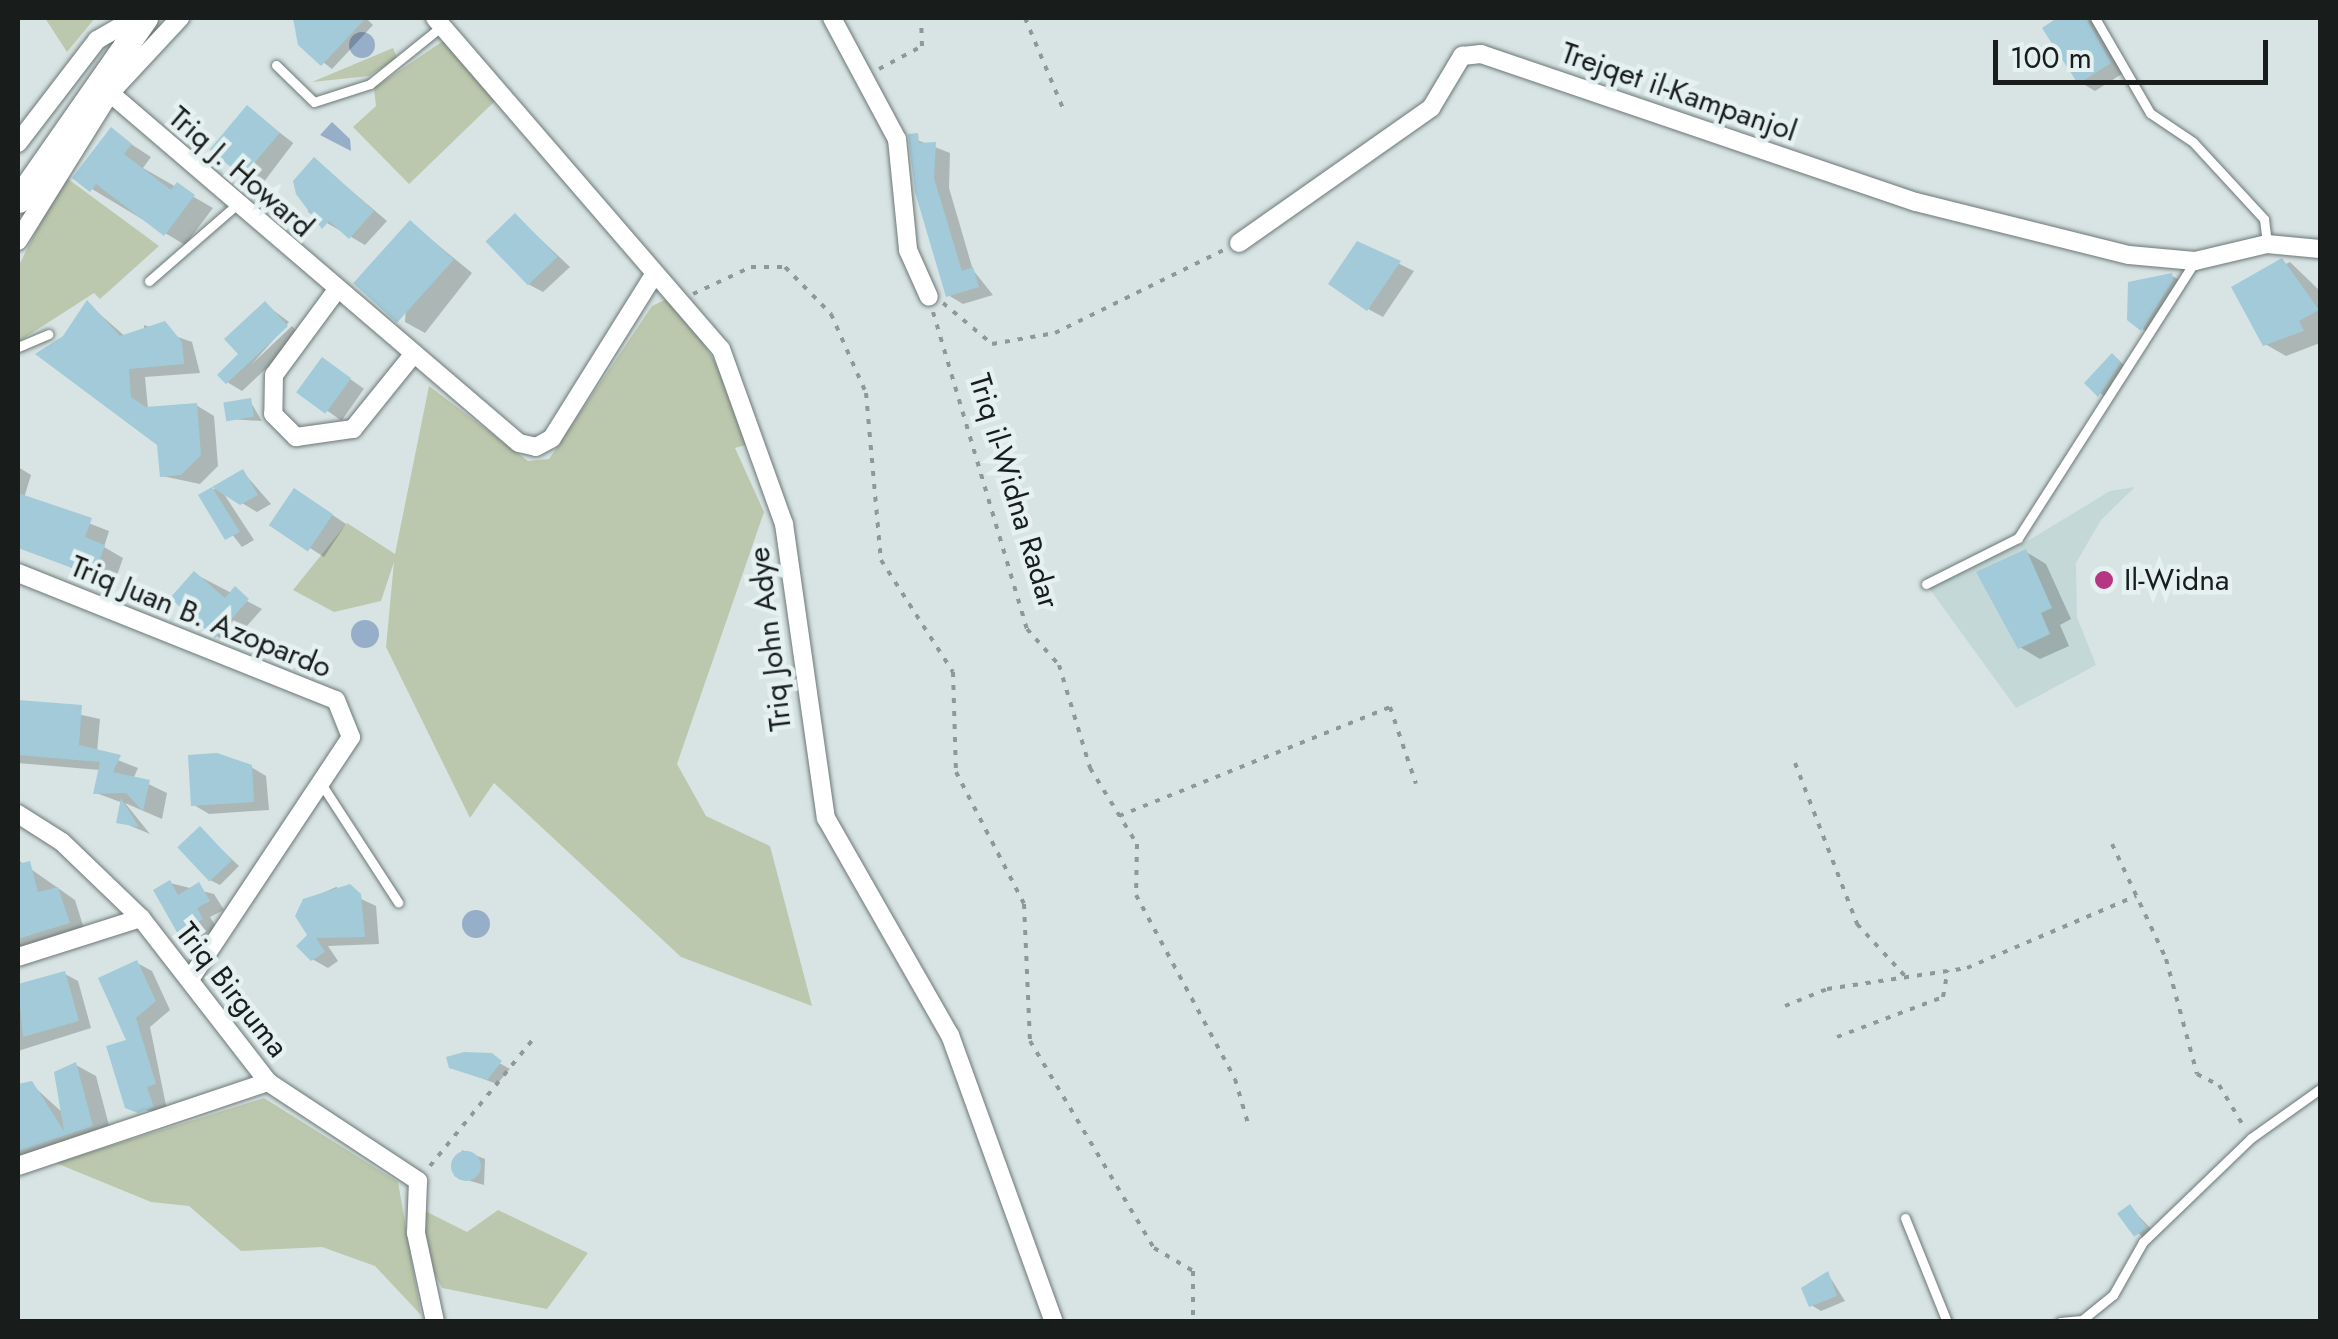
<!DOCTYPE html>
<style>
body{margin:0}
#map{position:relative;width:2338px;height:1339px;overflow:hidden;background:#d7e4e3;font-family:Jost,sans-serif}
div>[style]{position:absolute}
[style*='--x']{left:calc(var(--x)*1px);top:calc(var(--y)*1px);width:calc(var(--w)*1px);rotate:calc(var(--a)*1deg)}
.built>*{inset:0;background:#c4d9d7}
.green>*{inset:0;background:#bcc8ad}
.water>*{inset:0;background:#97aec9}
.round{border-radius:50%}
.shadow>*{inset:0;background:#0003;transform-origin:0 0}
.building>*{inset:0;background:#a2cad8;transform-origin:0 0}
.path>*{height:4px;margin-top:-2px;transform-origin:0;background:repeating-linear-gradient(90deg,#8e9897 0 5px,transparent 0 13px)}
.roads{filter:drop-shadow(0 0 2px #6c7776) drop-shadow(0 0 2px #6c7776)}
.lane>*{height:9px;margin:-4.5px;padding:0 4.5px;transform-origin:4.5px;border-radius:4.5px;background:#fff}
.street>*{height:18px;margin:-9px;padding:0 9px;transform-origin:9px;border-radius:9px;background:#fff}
.secondary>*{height:25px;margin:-12.5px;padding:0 12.5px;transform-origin:12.5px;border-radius:12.5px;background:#fff}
.dots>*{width:28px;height:28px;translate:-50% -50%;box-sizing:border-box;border:5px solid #e4f1f0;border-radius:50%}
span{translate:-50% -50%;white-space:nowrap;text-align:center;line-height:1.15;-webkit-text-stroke:9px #e4f1f0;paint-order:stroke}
.street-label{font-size:30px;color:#181d1c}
.poi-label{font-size:30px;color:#181d1c}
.left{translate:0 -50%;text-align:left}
.frame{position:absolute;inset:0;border:20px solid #181d1c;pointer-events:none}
.scale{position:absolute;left:1993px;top:40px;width:275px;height:45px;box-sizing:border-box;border:5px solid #181d1c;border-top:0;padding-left:12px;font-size:30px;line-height:35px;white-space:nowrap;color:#181d1c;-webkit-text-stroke:8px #e4f1f0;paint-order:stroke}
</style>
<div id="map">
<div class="built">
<div style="clip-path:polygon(2135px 487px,2101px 520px,2076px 563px,2077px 617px,2096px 665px,2016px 708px,1926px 584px,2024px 543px,2110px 491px)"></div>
</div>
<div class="green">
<div style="clip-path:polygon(45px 18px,95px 18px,67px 52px)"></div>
<div style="clip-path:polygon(443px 41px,496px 100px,409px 184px,353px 127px,376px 106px,374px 88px)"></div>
<div style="clip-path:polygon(393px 48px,397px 58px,369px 76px,312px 82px)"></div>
<div style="clip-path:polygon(64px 176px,159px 246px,100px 299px,94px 293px,18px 342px,18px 267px)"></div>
<div style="clip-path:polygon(673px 296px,732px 388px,749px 444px,735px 448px,764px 512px,677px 764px,706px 816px,770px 846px,812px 1006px,681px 957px,494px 783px,470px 818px,386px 647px,394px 562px,381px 601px,334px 612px,293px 590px,347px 523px,395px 554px,429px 386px,528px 461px,549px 459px,652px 306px)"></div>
<div style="clip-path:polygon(264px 1098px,398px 1182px,421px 1315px,375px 1266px,322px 1247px,241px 1251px,189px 1206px,151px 1202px,56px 1163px)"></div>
<div style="clip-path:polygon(498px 1210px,588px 1253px,547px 1309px,442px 1288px,423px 1252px,425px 1211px,467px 1232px)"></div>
</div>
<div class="water">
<div class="round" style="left:349px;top:32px;width:26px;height:26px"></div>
<div style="clip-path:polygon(332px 122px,350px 139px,351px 151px,320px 135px)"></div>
<div class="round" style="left:351px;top:620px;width:28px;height:28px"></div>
<div class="round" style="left:462px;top:910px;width:28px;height:28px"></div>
</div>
<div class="shadow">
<div style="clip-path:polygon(293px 18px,366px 18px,373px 25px,332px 69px,300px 44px)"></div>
<div style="clip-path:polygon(2062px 18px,2094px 18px,2125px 72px,2095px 91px,2080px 82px,2045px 28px)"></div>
<div style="left:247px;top:108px;width:58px;height:54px;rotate:37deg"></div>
<div style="clip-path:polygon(111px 131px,151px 157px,143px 168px,213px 208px,185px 245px,92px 189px)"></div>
<div style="clip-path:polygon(912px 138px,950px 153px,949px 188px,973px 270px,993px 295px,963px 304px,948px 295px)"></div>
<div style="clip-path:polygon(315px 160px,387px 221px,365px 245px,308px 212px)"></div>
<div style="clip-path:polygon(516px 216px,570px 267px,543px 292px,528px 284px)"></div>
<div style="clip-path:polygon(411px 223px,472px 273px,425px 333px,405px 322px)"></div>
<div style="clip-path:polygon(1358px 244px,1414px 271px,1383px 317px,1368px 309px)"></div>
<div style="clip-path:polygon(2290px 262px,2320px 291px,2320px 343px,2286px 356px,2265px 344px,2234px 288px)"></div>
<div style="left:2172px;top:276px;width:10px;height:61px;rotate:29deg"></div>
<div style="clip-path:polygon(87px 303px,127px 338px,144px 336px,144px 325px,192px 342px,200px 373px,145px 377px,148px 409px,196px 405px,214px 416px,218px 466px,200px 484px,162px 476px,159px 444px,64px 337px)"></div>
<div style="clip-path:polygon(265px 304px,289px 322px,252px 364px,292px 326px,301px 336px,242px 391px,227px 382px)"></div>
<div style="clip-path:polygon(2113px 356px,2129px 369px,2109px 400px,2087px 383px)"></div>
<div style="left:323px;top:360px;width:50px;height:39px;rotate:35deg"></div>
<div style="clip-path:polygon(250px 401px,262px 421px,229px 419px)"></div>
<div style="clip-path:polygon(18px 467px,31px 475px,24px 498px,109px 531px,104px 547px,123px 558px,114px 584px,18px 547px)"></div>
<div style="clip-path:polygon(243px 472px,271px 504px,257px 512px,222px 491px,254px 540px,242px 547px,202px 496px)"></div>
<div style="clip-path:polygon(310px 500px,346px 524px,324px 557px,273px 524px)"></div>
<div style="clip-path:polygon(2026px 552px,2046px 564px,2071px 619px,2060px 625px,2069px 646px,2040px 659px,2020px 647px)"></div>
<div style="clip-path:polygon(195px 574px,262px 609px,231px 644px,216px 636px)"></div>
<div style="clip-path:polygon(18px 701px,100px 719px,97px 752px,138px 768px,134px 777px,167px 793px,162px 819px,125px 803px,150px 834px,119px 821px,123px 803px,96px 793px,100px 770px,18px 763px)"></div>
<div style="clip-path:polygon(251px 767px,266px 776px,269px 810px,209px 814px,194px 805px)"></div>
<div style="clip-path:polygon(200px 829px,239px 866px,220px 885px,210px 880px)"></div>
<div style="clip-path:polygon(18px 860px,75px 900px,85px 932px,18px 955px)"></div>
<div style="clip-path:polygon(170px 883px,214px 894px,224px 910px,210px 917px,217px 928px,194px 941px,179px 932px)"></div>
<div style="clip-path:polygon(336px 887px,376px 906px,379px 944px,328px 946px,338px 961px,328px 968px,312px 959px,305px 901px)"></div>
<div style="clip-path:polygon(137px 963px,152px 971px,170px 1010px,150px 1027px,168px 1115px,127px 1106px)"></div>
<div style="clip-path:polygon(65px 974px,78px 981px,91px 1028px,18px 1051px,18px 987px)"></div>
<div style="clip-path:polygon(464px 1055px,501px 1064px,510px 1069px,497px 1084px,451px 1067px)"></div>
<div style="clip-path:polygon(76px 1065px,96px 1076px,112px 1137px,18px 1170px,18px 1088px,31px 1084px,63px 1113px)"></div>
<div style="clip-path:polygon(462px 1150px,485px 1159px,484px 1185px,454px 1176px)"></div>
<div style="left:2130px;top:1207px;width:36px;height:12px;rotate:46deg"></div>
<div style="clip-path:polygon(1828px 1274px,1845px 1301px,1821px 1311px,1811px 1305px)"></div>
</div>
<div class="building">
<div style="clip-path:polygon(293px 18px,366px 18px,321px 66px,298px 45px)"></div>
<div style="clip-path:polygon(2057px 18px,2086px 18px,2111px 63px,2078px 84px,2042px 28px)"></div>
<div style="left:247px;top:105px;width:43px;height:58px;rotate:40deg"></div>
<div style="clip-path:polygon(111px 127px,132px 144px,124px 154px,171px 190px,177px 182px,195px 195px,164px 236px,96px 184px,90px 192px,72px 178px)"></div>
<div style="clip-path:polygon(918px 133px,919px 143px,936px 142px,934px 178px,962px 271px,973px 267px,979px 287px,946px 297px,915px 192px,908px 134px)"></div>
<div style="clip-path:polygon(314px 157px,374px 211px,349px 239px,329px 221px,322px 229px,296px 194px,293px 181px)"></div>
<div style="left:515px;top:213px;width:61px;height:41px;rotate:46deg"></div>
<div style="left:410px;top:220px;width:59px;height:85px;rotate:42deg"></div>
<div style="clip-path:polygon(1357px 241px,1401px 261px,1367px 311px,1328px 284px)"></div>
<div style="clip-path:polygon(2282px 258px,2319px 310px,2299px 321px,2304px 331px,2263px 346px,2231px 287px)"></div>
<div style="clip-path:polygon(2172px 273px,2173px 280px,2141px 331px,2127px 320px,2128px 282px)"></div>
<div style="clip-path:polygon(87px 300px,120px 336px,165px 321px,182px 342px,184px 364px,129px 369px,131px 397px,146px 407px,197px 403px,201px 455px,181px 475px,160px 477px,157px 445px,35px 354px,63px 336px)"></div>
<div style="clip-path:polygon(265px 301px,288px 326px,226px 384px,217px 375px,238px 354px,224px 339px)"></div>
<div style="clip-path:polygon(2112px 353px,2121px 362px,2098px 397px,2084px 383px)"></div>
<div style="left:322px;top:357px;width:36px;height:44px;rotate:36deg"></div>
<div style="left:251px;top:398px;width:19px;height:28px;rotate:81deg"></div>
<div style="clip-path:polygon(243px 469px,258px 495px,240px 505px,212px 487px,240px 532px,225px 540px,198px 495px)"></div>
<div style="left:294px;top:488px;width:47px;height:45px;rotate:34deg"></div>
<div style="clip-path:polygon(18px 493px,92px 518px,85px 537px,105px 545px,94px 576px,18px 548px)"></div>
<div style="clip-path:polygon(2026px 549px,2052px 608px,2041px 613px,2050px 634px,2018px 649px,1976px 572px)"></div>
<div style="clip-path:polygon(194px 571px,225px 598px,235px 586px,249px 599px,215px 638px,170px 598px)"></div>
<div style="clip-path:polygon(18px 700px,82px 705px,79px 745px,121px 755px,113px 772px,150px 780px,143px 811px,126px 793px,93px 794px,100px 762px,18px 755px)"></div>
<div style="clip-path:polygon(217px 753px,252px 765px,254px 802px,191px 806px,188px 755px)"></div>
<div style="clip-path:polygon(121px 798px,139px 827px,116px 823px)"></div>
<div style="left:200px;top:826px;width:47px;height:31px;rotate:47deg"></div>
<div style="clip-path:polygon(30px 861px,38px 892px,58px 887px,70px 923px,18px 939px,18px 864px)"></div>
<div style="clip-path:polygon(170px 880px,178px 895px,199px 882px,210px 901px,197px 908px,203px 919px,178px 934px,153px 890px)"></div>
<div style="clip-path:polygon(350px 884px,361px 894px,365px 937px,316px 938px,325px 952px,311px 961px,296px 946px,307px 935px,295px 916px,303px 899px)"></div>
<div style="clip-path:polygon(137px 960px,156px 1001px,136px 1018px,156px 1084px,147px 1087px,154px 1107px,138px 1113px,125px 1108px,106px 1046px,126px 1040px,98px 978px)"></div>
<div style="clip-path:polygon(65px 971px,79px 1021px,23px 1037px,18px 984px)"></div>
<div style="clip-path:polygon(464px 1052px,492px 1053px,502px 1061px,487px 1080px,449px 1068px,446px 1057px)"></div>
<div style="clip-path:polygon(76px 1062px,93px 1126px,18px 1151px,18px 1084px,32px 1081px,64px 1131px,54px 1072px)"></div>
<div class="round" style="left:451px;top:1151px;width:30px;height:30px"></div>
<div style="left:2130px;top:1204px;width:29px;height:16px;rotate:54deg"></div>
<div style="clip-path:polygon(1828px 1271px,1837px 1296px,1809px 1307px,1801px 1288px)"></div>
</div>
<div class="path">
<div style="--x:1025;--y:18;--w:103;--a:67.2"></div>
<div style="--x:879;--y:69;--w:49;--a:-28.1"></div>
<div style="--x:922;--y:46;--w:28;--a:-92"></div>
<div style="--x:693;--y:294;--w:64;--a:-25"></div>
<div style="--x:751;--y:267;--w:34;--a:0"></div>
<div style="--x:785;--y:267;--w:66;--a:45.6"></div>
<div style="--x:831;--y:314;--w:86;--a:66.1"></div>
<div style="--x:866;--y:393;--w:168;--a:84.9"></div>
<div style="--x:881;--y:560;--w:133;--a:57.3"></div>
<div style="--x:953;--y:672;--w:100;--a:88.3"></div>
<div style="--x:956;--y:772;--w:148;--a:62.7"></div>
<div style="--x:1024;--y:904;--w:137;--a:87.5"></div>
<div style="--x:1030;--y:1041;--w:241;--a:59.1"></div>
<div style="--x:1154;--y:1248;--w:45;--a:30.5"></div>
<div style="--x:1193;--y:1271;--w:51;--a:90"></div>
<div style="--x:943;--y:303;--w:64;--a:39.9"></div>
<div style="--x:992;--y:344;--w:64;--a:-9.9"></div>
<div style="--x:1055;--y:333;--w:188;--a:-26.2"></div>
<div style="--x:933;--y:312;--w:331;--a:73.5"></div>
<div style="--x:1027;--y:629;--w:48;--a:48.4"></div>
<div style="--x:1059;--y:665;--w:108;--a:73.2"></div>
<div style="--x:1090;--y:768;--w:89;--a:58.3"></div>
<div style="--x:1137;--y:844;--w:51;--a:91.1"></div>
<div style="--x:1136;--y:895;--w:209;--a:61.7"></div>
<div style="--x:1235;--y:1079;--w:50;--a:73.7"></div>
<div style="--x:1795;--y:763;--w:173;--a:68.9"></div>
<div style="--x:1857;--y:924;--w:71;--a:47.3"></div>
<div style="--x:1119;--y:816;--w:292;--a:-21.9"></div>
<div style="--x:1390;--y:707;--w:81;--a:71.3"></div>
<div style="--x:2112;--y:844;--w:127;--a:64.8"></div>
<div style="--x:2166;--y:959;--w:119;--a:74.9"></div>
<div style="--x:2197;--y:1074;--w:25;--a:27"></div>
<div style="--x:2219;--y:1085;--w:49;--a:59.2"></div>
<div style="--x:1785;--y:1006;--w:45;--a:-22"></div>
<div style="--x:1827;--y:989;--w:142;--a:-8.5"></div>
<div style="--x:1967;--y:968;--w:184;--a:-23.1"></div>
<div style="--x:1837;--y:1037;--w:113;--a:-20.7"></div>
<div style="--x:1943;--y:997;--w:27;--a:-80"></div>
<div style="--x:430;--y:1166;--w:165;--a:-50.9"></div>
</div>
<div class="roads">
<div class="lane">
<div style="--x:2095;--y:18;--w:110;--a:59.9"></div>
<div style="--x:2150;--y:113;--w:52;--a:34"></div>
<div style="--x:2193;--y:142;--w:105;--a:47.3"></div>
<div style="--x:2264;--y:219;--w:25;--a:83"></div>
<div style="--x:276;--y:65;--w:53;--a:44.2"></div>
<div style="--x:314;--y:102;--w:59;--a:-17.8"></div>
<div style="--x:370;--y:84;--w:94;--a:-38.9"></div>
<div style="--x:149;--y:281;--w:116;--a:-41.1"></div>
<div style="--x:18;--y:347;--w:33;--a:-23"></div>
<div style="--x:1926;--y:584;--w:103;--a:-26.6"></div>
<div style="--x:2018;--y:538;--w:329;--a:-57.4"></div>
<div style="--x:322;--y:785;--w:140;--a:57"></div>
<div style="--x:1905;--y:1218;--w:112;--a:68"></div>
<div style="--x:2060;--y:1322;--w:22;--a:-5"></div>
<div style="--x:2082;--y:1320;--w:40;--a:-39"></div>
<div style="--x:2113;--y:1295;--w:61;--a:-60.5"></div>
<div style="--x:2143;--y:1242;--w:150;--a:-43.9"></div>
<div style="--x:2251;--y:1138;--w:85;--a:-35.4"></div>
</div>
<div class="street">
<div style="--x:435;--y:18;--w:437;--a:49.2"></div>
<div style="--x:721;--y:349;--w:186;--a:70.2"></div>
<div style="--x:784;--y:524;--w:297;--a:81.9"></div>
<div style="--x:826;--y:818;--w:250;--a:60.3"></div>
<div style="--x:950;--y:1035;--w:305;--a:70.1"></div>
<div style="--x:832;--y:18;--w:137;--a:61.8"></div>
<div style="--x:897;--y:139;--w:112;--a:84.3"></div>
<div style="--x:908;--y:250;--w:51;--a:65.9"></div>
<div style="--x:110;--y:93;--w:538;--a:40.56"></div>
<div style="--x:519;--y:443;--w:17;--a:13"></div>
<div style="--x:536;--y:447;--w:18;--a:-29"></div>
<div style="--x:552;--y:438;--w:189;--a:-58"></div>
<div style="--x:18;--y:143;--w:130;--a:-52.5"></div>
<div style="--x:97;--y:40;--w:44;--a:-30.1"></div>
<div style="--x:18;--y:241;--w:174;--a:-58.1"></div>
<div style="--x:110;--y:93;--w:103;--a:-47"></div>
<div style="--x:1239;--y:243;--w:235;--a:-35.1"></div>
<div style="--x:1431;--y:108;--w:61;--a:-59.2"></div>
<div style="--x:1462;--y:56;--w:19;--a:-6"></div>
<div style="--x:1481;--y:54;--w:459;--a:18.8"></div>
<div style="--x:1916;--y:202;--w:219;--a:14"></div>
<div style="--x:2129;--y:255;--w:66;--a:5.2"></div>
<div style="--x:2195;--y:261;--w:74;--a:-13.3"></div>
<div style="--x:2267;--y:244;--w:53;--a:5.4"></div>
<div style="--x:336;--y:291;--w:104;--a:126.4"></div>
<div style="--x:274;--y:375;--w:39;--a:91"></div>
<div style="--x:273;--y:414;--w:33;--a:45"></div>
<div style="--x:296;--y:437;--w:58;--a:-8"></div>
<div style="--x:353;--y:429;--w:94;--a:-51.1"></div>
<div style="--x:18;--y:573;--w:342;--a:21.8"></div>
<div style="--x:336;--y:700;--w:40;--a:68"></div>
<div style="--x:351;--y:737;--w:291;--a:123.6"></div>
<div style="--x:18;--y:814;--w:52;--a:32.5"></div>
<div style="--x:62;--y:842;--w:110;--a:43.9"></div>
<div style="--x:141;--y:918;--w:207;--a:52.2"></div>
<div style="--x:268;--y:1082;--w:180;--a:33.4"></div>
<div style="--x:418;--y:1181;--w:52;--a:92.2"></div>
<div style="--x:416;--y:1233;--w:91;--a:77.9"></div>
<div style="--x:18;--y:957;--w:129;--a:-17.6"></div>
<div style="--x:18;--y:1166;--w:264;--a:-18.6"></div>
</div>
<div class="secondary">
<div style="--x:18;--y:200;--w:222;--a:-55.1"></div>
</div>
</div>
<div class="dots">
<div style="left:2104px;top:580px;background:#b53683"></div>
</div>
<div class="street-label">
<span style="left:1679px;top:92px;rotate:19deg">Trejqet il-Kampanjol</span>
<span style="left:241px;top:172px;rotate:41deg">Triq J. Howard</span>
<span style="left:1014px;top:491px;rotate:73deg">Triq il-Widna Radar</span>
<span style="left:201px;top:617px;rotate:22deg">Triq Juan B. Azopardo</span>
<span style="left:770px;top:639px;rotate:-97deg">Triq John Adye</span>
<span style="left:232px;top:990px;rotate:52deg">Triq Birguma</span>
</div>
<div class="poi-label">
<span class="left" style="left:2124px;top:580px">Il-Widna</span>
</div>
<div class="frame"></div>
<div class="scale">100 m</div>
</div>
